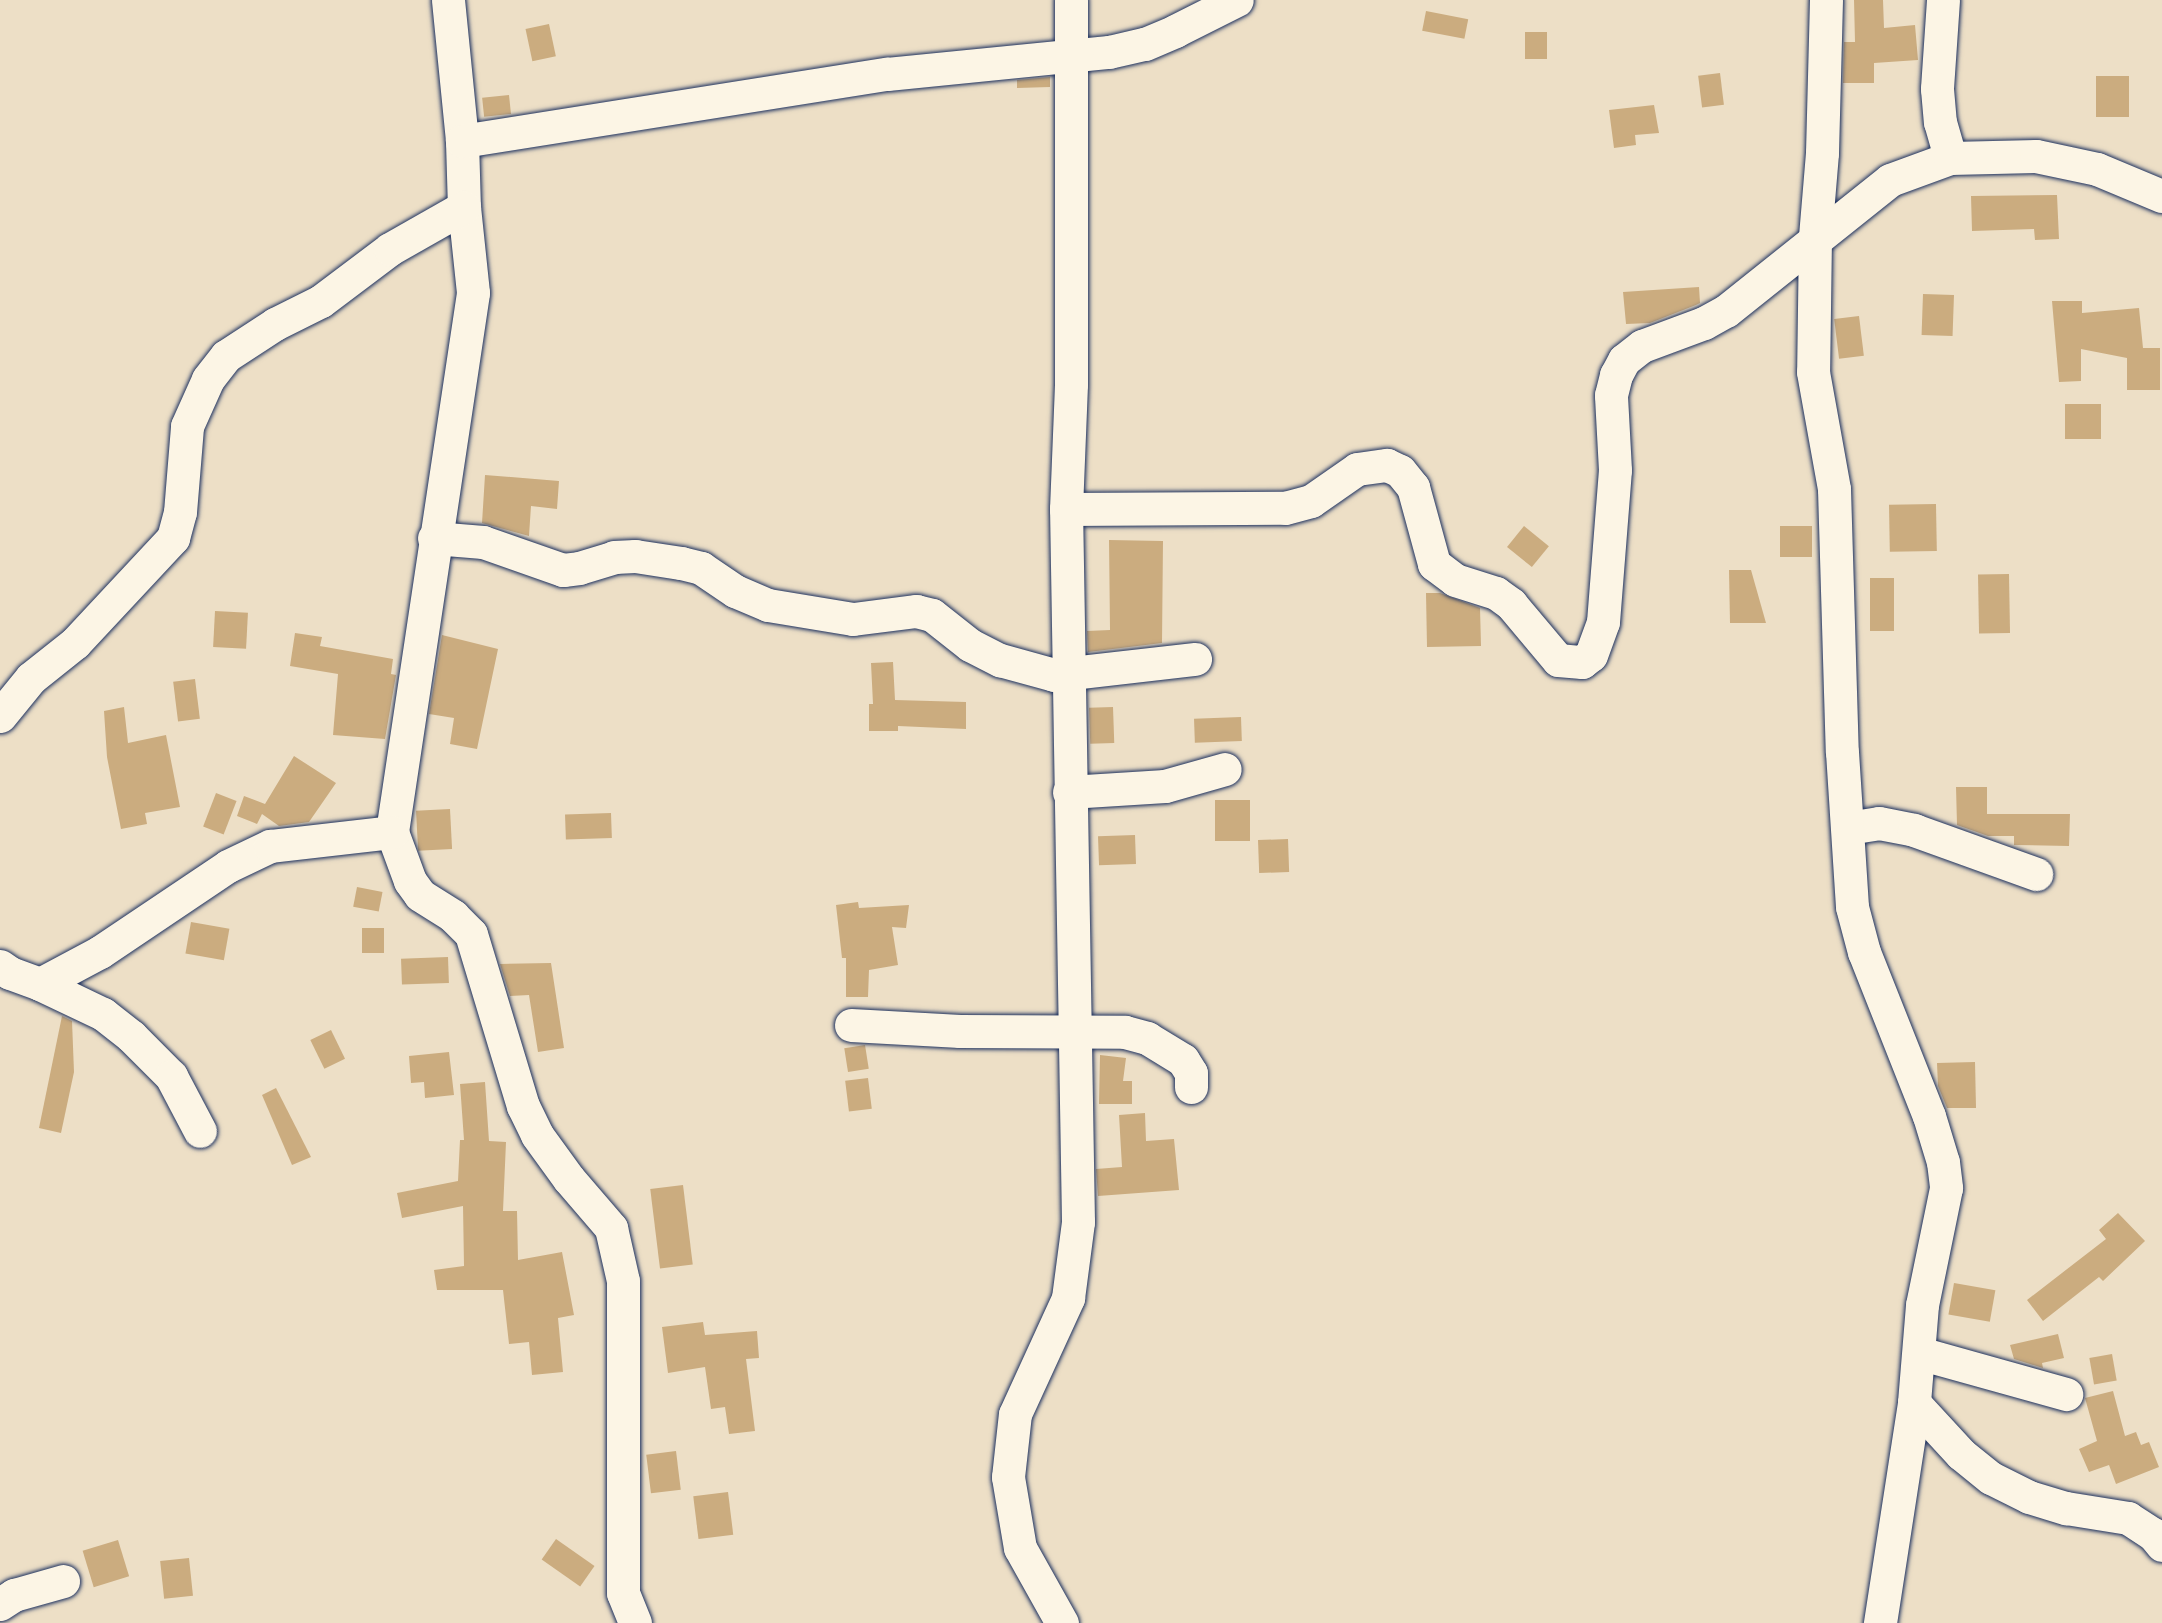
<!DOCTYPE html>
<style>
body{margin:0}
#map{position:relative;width:2162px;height:1623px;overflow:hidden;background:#eddfc6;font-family:Delius,sans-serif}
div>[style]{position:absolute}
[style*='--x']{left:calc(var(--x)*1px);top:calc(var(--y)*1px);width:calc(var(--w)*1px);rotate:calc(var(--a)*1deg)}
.building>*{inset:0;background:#cbac7f;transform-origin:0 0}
.roads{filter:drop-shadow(0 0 2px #1b2f5e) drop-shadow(0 0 2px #1b2f5e)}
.minor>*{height:33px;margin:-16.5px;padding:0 16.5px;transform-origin:16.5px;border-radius:16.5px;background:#fcf5e5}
span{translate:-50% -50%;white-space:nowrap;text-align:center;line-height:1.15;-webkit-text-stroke:6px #fcf5e5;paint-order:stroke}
</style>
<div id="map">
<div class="building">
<div style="clip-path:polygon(1854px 0,1883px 0,1884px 28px,1915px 25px,1918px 60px,1874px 63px,1874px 83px,1843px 83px,1844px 42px,1855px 42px)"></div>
<div style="left:1426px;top:11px;width:43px;height:20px;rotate:11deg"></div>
<div style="left:549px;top:24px;width:33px;height:24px;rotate:78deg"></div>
<div style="left:1525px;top:32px;width:22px;height:27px"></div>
<div style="left:1720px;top:73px;width:32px;height:22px;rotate:83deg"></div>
<div style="left:2096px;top:76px;width:33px;height:41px"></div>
<div style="clip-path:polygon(1050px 77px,1050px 87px,1017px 88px,1017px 80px)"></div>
<div style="left:509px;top:95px;width:19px;height:27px;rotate:84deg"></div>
<div style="clip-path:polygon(1654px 105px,1659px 133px,1635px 135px,1636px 145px,1614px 148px,1609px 110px)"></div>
<div style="clip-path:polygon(2057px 195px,2059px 239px,2035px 240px,2034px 229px,1972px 231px,1971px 196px)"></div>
<div style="clip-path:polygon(1699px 287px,1700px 303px,1696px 305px,1650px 323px,1626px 324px,1623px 292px)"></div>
<div style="left:1923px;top:294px;width:31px;height:41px;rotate:2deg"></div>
<div style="clip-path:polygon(2052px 301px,2082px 301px,2082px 313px,2139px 308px,2143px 348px,2160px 348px,2160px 390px,2127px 390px,2127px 358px,2081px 349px,2081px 381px,2059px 382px)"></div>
<div style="left:1859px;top:316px;width:40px;height:25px;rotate:83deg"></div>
<div style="left:2065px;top:404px;width:36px;height:35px"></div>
<div style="clip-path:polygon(485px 475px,559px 481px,557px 509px,531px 506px,529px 536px,482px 523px)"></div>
<div style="left:1936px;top:504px;width:47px;height:47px;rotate:89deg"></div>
<div style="left:1524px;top:526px;width:32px;height:27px;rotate:39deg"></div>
<div style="left:1780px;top:526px;width:32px;height:31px"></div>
<div style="clip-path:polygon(1109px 540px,1163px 541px,1162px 643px,1088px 652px,1087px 631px,1110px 630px)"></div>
<div style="clip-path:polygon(1729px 570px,1751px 570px,1766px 623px,1730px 623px)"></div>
<div style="left:2009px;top:574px;width:59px;height:31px;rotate:89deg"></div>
<div style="left:1870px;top:578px;width:24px;height:53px"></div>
<div style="clip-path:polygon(1426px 593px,1440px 593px,1480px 608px,1481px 646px,1427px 647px)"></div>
<div style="left:215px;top:611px;width:33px;height:36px;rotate:3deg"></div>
<div style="clip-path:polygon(295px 633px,322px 637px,320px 646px,393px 659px,391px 674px,396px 675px,385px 739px,333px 735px,338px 674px,290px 666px)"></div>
<div style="clip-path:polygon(442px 635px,498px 649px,477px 749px,450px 744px,454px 718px,429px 714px)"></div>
<div style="clip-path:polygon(893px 662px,895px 700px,966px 702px,966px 729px,898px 726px,898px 731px,869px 731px,869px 704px,873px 704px,871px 663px)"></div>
<div style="left:195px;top:679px;width:40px;height:22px;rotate:83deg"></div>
<div style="clip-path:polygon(124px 707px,128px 743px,166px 735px,180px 807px,145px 813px,147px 824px,121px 829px,107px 757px,104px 711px)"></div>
<div style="left:1113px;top:707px;width:36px;height:24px;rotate:88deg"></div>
<div style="left:1241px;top:717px;width:24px;height:47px;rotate:88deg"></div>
<div style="clip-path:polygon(294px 756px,336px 783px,309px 822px,279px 826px,262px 814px,257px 824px,237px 816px,244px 796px,265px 804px)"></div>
<div style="clip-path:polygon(1956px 787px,1987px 787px,1987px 814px,2070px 814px,2069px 846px,2014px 845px,2014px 836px,1988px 836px,1957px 825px)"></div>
<div style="left:216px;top:793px;width:22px;height:36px;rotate:21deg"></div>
<div style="left:1215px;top:800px;width:35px;height:41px"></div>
<div style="left:450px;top:809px;width:40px;height:34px;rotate:87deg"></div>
<div style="left:611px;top:813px;width:25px;height:46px;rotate:88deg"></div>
<div style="left:1135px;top:835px;width:29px;height:37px;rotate:88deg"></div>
<div style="left:1288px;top:839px;width:33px;height:30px;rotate:88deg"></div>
<div style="left:357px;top:887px;width:26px;height:20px;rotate:11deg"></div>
<div style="clip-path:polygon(858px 902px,859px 908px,909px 905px,906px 928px,892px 927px,898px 965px,869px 970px,868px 997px,846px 997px,846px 958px,842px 958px,836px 905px)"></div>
<div style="left:191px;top:922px;width:39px;height:32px;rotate:10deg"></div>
<div style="left:362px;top:928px;width:22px;height:25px"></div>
<div style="left:448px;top:957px;width:26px;height:47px;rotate:88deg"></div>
<div style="clip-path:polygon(551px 963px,564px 1048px,538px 1052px,529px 995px,510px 996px,500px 964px)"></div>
<div style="clip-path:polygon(62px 1016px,72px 1021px,74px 1072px,61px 1133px,39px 1128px)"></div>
<div style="left:331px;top:1030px;width:32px;height:23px;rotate:64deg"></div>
<div style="left:865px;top:1045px;width:24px;height:21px;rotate:81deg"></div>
<div style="clip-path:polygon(449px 1052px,454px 1095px,425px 1098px,424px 1082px,411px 1083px,409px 1056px)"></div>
<div style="clip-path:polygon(1100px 1055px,1126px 1058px,1123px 1081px,1132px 1081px,1132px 1104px,1099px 1104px)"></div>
<div style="clip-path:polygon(1975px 1062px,1976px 1108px,1947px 1108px,1938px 1086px,1937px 1063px)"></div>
<div style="left:868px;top:1078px;width:31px;height:23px;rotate:83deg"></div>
<div style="clip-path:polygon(485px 1082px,489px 1141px,506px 1142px,503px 1211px,517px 1211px,518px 1260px,562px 1252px,574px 1315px,558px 1318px,563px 1372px,532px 1375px,529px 1342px,509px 1344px,503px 1290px,437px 1290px,434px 1270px,464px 1266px,463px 1206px,402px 1218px,397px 1193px,458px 1181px,460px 1140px,464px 1140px,460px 1084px)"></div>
<div style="clip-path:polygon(276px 1088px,311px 1157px,292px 1165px,262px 1095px)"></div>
<div style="clip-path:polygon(1145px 1113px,1146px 1141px,1174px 1139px,1179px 1190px,1098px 1196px,1096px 1169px,1122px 1167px,1119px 1115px)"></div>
<div style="left:683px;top:1185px;width:80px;height:33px;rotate:83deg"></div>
<div style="clip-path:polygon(2118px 1213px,2145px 1241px,2103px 1281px,2099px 1277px,2043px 1321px,2027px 1300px,2106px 1239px,2099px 1230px)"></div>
<div style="left:1954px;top:1283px;width:42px;height:32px;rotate:10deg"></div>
<div style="clip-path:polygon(703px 1322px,705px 1335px,757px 1331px,759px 1358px,746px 1359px,755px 1431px,729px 1434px,725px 1407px,711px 1409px,705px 1367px,668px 1373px,662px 1327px)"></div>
<div style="clip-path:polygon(2058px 1334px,2064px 1358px,2042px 1363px,2043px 1368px,2014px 1359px,2010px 1345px)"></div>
<div style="left:2112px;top:1354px;width:27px;height:23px;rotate:80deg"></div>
<div style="clip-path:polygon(2113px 1391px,2125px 1436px,2136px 1432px,2141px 1445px,2149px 1442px,2159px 1467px,2116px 1484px,2109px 1465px,2089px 1472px,2079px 1449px,2097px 1441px,2085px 1398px)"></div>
<div style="left:676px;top:1451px;width:39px;height:30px;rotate:83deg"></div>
<div style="left:728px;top:1492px;width:43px;height:35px;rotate:83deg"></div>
<div style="left:556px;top:1539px;width:47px;height:25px;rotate:35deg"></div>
<div style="left:118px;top:1540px;width:38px;height:37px;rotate:73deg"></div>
<div style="left:189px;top:1558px;width:38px;height:29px;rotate:84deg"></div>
</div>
<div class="roads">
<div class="minor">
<div style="--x:448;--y:0;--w:142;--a:84.3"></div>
<div style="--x:462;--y:141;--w:66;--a:88.3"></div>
<div style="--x:464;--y:207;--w:86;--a:84"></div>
<div style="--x:473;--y:293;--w:545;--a:98.55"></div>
<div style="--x:392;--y:832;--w:52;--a:69.8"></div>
<div style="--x:410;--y:881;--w:17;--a:54"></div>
<div style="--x:420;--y:895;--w:39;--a:32"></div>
<div style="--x:453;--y:916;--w:25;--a:45"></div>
<div style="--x:471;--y:934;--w:180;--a:73.2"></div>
<div style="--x:523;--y:1106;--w:32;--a:64"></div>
<div style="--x:537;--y:1135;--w:54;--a:54"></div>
<div style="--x:569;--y:1179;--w:65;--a:49.4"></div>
<div style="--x:611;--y:1228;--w:54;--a:77.2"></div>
<div style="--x:623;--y:1281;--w:312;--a:90"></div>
<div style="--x:623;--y:1593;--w:32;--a:68"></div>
<div style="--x:1826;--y:0;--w:153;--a:91.5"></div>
<div style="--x:1822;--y:153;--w:84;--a:94.8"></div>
<div style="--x:1815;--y:237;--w:135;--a:90.8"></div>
<div style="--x:1813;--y:372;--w:119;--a:79.8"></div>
<div style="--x:1834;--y:489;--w:263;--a:88.3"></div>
<div style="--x:1842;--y:752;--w:155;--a:86.3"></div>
<div style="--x:1852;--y:907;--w:47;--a:75.1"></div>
<div style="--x:1864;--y:952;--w:176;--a:68.4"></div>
<div style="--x:1929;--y:1116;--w:48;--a:73.1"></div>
<div style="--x:1943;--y:1162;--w:26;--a:83"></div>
<div style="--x:1946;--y:1188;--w:119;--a:101.6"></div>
<div style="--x:1922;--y:1305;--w:98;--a:94.7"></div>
<div style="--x:1914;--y:1403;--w:223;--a:98.8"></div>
<div style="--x:1943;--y:0;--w:89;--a:93.9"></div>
<div style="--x:1937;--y:89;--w:33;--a:85"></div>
<div style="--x:1940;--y:122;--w:37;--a:74"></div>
<div style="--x:462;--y:141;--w:430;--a:-9"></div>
<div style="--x:887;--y:74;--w:223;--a:-5.7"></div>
<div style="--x:1109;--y:52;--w:37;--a:-13"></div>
<div style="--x:1145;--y:44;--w:33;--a:-23"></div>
<div style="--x:1175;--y:31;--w:69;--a:-26.6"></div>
<div style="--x:1066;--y:509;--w:219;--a:-0.3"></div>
<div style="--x:1285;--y:508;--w:27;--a:-15"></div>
<div style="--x:1311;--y:501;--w:56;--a:-34.8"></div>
<div style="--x:1357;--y:469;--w:30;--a:-8"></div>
<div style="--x:1387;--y:465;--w:14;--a:25"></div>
<div style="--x:1400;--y:471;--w:21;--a:51"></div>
<div style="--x:1413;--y:487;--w:80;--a:74.7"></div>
<div style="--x:1434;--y:564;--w:26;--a:37"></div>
<div style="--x:1455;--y:580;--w:43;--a:17.6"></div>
<div style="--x:1496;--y:593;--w:19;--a:36"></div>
<div style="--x:1511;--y:604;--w:73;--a:50"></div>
<div style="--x:1558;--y:660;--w:24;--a:5"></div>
<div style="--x:1582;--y:662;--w:11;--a:-38"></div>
<div style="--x:1591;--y:655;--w:35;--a:-70"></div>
<div style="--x:1603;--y:622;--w:152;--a:-85.5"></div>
<div style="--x:1615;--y:470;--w:75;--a:-93.1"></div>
<div style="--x:1611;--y:395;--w:21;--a:-76"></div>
<div style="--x:1616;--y:375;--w:17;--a:-62"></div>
<div style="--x:1624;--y:360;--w:23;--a:-38"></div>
<div style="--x:1642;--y:346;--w:66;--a:-20.4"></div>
<div style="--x:1704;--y:323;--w:25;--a:-29"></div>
<div style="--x:1726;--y:311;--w:210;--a:-38.6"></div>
<div style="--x:1890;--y:180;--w:64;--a:-20.1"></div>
<div style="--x:1950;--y:158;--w:86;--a:-1.3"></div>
<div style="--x:2036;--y:156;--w:62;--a:12"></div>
<div style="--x:2097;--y:169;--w:70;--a:22.6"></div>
<div style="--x:434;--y:538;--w:49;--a:4.7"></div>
<div style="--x:483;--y:542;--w:85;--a:19.3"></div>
<div style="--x:563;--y:570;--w:16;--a:-7"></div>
<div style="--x:579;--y:568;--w:37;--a:-17"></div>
<div style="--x:614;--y:557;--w:21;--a:-3"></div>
<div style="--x:635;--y:556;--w:47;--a:8.7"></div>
<div style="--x:681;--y:563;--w:21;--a:14"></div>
<div style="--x:701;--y:568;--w:41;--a:34.1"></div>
<div style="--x:735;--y:591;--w:36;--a:23"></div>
<div style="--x:768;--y:605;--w:86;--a:9.4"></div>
<div style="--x:853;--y:619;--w:64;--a:-7.2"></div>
<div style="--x:916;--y:611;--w:16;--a:14"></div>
<div style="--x:932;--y:615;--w:48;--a:38.3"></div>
<div style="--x:970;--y:645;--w:34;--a:27"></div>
<div style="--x:1000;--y:660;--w:56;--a:15.5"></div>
<div style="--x:1054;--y:675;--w:142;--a:-6.5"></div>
<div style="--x:0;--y:716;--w:49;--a:-50.8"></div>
<div style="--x:31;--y:678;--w:56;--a:-38.5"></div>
<div style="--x:75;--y:643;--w:144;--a:-47"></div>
<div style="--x:173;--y:538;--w:27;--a:-75"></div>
<div style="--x:180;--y:512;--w:86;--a:-85.3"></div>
<div style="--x:187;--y:426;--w:51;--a:-65.9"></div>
<div style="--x:208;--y:379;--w:29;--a:-52"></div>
<div style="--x:226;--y:356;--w:59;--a:-33.1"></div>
<div style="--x:275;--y:324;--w:51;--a:-26.6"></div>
<div style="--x:321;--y:301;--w:86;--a:-37"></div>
<div style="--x:390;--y:249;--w:85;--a:-29.6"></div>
<div style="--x:1069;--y:792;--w:96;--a:-3.6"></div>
<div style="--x:1165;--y:786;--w:62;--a:-15.8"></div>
<div style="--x:1848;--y:828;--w:31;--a:-9"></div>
<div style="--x:1879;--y:823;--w:36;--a:11"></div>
<div style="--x:1914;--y:830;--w:130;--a:19.8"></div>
<div style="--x:0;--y:966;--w:12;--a:35"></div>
<div style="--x:10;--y:973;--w:32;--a:20"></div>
<div style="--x:40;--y:984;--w:70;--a:25.5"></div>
<div style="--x:103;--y:1014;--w:36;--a:38"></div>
<div style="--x:131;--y:1036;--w:57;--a:45"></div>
<div style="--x:171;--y:1076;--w:62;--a:62.2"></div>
<div style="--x:40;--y:984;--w:68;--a:-28.1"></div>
<div style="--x:100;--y:952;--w:154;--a:-33.9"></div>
<div style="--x:228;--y:866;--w:47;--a:-25.5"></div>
<div style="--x:270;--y:846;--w:123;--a:-6.5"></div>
<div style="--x:851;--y:1025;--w:109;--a:3.2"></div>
<div style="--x:960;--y:1031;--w:165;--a:0.3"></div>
<div style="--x:1125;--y:1032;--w:23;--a:15"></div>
<div style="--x:1147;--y:1038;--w:42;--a:31.4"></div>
<div style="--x:1183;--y:1060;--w:15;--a:58"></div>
<div style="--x:1191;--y:1073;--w:14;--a:90"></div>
<div style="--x:1919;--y:1353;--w:153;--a:15.6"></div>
<div style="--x:1914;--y:1403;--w:69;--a:47.3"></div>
<div style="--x:1961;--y:1454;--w:38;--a:39"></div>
<div style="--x:1991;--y:1478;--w:42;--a:26.6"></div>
<div style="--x:2029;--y:1497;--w:39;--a:17"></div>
<div style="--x:2066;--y:1508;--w:63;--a:9.2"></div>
<div style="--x:2128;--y:1518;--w:30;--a:33"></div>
<div style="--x:2153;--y:1534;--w:14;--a:51"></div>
<div style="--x:0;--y:1604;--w:17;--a:-33"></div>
<div style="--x:14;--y:1595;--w:51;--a:-15.9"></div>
<div style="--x:1062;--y:1623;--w:86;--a:-119.2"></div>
<div style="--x:1020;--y:1548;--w:72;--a:-99.6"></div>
<div style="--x:1008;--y:1477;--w:63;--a:-83.7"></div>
<div style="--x:1015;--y:1414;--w:128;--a:-65.4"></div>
<div style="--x:1068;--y:1298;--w:77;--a:-82.5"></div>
<div style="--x:1078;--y:1222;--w:713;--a:-90.96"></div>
<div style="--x:1066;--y:509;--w:125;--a:-87.7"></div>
<div style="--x:1071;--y:384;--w:384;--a:-90"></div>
</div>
</div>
</div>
